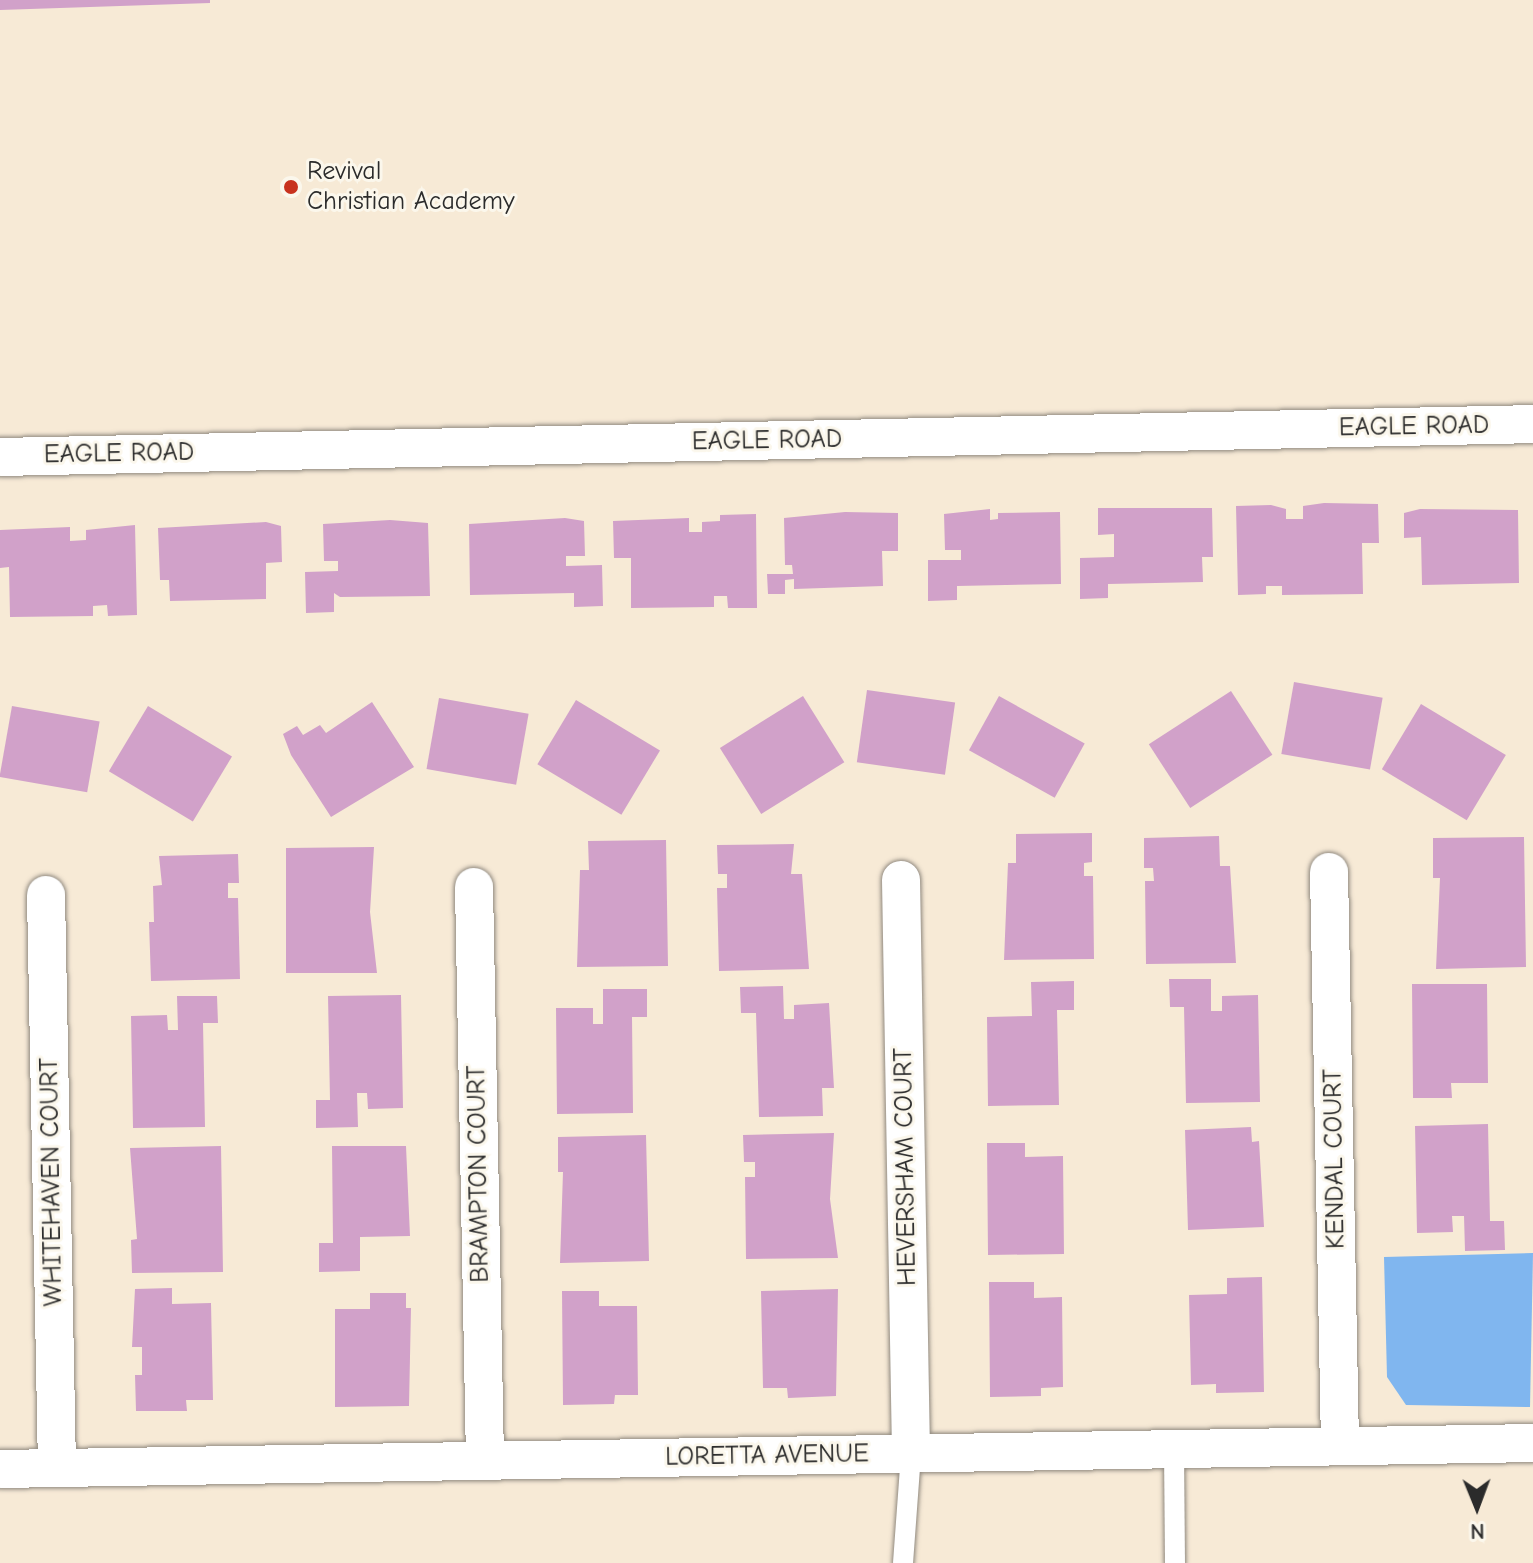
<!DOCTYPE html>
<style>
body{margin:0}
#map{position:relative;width:1533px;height:1563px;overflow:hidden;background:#f7ead6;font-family:"Comic Neue",sans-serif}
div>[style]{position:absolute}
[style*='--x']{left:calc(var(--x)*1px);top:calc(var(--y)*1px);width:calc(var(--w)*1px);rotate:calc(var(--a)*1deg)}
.water>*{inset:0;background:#80b6ef}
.building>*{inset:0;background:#d1a1c9;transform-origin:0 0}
.roads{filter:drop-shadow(0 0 2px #918a80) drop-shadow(0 0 2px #918a80)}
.service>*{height:20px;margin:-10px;padding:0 10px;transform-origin:10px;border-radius:10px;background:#fff}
.minor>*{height:38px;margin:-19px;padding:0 19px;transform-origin:19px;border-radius:19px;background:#fff}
.dots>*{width:22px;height:22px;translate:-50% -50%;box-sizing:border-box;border:4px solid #fbf7ec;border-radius:50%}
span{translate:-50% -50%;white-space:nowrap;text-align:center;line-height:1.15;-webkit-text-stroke:6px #fbf7ec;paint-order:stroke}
.poi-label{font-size:26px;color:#2b2b2b}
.left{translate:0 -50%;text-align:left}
.street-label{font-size:26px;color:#2b2b2b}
.north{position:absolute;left:1437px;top:1467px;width:80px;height:80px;-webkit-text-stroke:6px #fbf7ec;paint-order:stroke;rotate:179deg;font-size:22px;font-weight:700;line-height:32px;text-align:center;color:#2b2b2b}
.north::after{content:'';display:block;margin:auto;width:28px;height:36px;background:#2b2b2b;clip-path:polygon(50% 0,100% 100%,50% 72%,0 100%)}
</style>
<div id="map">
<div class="water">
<div style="clip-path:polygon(1533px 1253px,1530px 1407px,1406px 1405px,1387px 1377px,1384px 1257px)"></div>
</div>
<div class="building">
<div style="clip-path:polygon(0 0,210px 0,210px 3px,0 10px)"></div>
<div style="clip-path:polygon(1324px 503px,1378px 504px,1379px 543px,1362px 543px,1363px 594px,1282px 595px,1282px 586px,1266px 586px,1266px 594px,1238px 595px,1236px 506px,1271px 505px,1286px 509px,1286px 519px,1303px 519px,1303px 506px)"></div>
<div style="clip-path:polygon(1098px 508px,1212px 508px,1213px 557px,1202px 557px,1203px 582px,1108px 584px,1108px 598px,1080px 599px,1080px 558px,1114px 557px,1114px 534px,1098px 535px)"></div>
<div style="clip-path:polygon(990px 509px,990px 520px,998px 519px,998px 513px,1060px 512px,1061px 584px,957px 586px,957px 600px,928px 601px,928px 560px,961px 560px,961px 550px,945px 550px,944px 514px)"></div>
<div style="clip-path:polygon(1420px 509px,1518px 510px,1519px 583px,1422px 585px,1421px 537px,1404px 538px,1404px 513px)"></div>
<div style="clip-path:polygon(845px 512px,898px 513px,898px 551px,882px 551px,883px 586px,794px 589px,794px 579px,785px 580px,785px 594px,768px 594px,767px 574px,793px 574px,792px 565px,785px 565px,784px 518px)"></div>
<div style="clip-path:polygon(756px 514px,757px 608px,728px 608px,727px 596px,714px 596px,714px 607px,631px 608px,631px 558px,614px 558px,613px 521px,689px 518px,689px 532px,702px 532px,702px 522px,720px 521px,720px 515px)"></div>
<div style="clip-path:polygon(565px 518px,584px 521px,585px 556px,566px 556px,566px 566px,602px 565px,603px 606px,574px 607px,574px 593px,470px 595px,469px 524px)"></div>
<div style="clip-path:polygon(390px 520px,428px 523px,430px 596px,340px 597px,334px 593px,334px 612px,306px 613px,305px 572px,338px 571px,338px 561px,324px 561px,323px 524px)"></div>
<div style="clip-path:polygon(266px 522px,281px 526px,282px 562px,266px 563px,266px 599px,170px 601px,169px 580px,160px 580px,158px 528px)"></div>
<div style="clip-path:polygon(135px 525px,137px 615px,108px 616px,107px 605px,93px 606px,93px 616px,10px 617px,9px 567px,0 568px,0 530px,70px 527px,70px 541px,86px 540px,86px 530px)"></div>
<div style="left:1294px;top:682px;width:90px;height:73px;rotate:10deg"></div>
<div style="left:867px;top:690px;width:89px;height:73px;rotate:8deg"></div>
<div style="left:1231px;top:691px;width:76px;height:98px;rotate:57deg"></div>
<div style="left:803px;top:696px;width:78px;height:98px;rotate:58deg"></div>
<div style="left:999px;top:696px;width:98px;height:62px;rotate:29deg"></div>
<div style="left:439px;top:698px;width:91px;height:72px;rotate:10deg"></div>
<div style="left:576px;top:700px;width:98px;height:75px;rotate:31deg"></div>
<div style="clip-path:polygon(372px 702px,414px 767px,331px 817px,291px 755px,283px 734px,297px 726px,303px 735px,320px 725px,326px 733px)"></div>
<div style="left:1421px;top:704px;width:99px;height:76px;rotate:31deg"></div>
<div style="left:12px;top:706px;width:89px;height:72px;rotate:10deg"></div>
<div style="left:148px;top:706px;width:98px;height:76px;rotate:31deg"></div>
<div style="clip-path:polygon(1092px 833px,1092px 862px,1084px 863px,1084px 876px,1093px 876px,1094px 959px,1004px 960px,1008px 863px,1016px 863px,1016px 834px)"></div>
<div style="clip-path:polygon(1219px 836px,1220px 866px,1230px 866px,1236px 963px,1146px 964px,1145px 881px,1154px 881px,1153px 868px,1144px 868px,1144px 838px)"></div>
<div style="clip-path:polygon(1524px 837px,1526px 967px,1436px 969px,1440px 878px,1433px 878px,1433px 838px)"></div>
<div style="clip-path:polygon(666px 840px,668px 966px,577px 967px,580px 870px,589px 870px,588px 841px)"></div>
<div style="clip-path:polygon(794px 844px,791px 874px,802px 874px,809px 969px,719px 971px,717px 888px,727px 888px,727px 874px,718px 874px,717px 845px)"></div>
<div style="clip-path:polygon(374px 847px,370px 912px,377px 973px,286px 973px,286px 848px)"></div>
<div style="clip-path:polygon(238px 854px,239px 883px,228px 883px,228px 898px,238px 898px,240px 979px,151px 981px,149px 922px,154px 922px,153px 886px,162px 885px,159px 856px)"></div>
<div style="clip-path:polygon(1169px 979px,1211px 979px,1211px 1011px,1222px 1011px,1222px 996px,1258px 995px,1260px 1102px,1186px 1103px,1184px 1007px,1170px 1007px)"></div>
<div style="clip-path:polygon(1074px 981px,1074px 1010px,1057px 1010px,1059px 1105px,988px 1106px,987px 1017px,1032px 1016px,1031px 982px)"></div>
<div style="clip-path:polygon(1412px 984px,1487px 984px,1488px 1083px,1451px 1083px,1452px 1098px,1413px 1098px)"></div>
<div style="clip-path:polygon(783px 986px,784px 1019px,794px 1019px,794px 1005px,829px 1003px,834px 1088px,822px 1088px,823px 1116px,759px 1117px,756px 1013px,741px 1013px,740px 987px)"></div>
<div style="clip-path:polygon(603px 989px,647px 989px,647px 1017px,632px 1017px,633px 1113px,557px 1114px,556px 1008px,593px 1008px,593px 1024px,603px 1024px)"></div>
<div style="clip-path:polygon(401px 995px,403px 1108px,368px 1109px,367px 1093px,357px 1093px,358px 1127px,316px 1128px,316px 1100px,330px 1100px,328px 996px)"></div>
<div style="clip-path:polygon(177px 996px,217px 996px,218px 1023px,203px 1023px,205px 1127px,133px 1128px,131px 1016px,167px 1015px,168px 1030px,178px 1030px)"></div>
<div style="clip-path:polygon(1488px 1124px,1490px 1221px,1504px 1221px,1505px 1250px,1465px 1251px,1464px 1216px,1452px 1216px,1453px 1232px,1417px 1233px,1415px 1126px)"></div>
<div style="clip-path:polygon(1251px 1127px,1252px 1142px,1259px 1141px,1264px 1227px,1188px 1230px,1185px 1130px)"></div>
<div style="clip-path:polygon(834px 1133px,830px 1199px,838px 1258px,746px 1259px,745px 1177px,755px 1177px,755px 1162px,744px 1162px,743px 1135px)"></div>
<div style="clip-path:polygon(646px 1135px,649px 1261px,560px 1263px,563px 1172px,558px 1172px,558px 1137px)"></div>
<div style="clip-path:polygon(987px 1143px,1025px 1143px,1025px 1157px,1063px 1156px,1064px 1254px,988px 1255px)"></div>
<div style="clip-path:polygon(221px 1146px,223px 1272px,132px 1273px,131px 1240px,137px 1239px,130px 1148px)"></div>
<div style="clip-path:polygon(332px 1146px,406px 1146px,410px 1236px,360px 1237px,360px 1271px,319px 1272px,319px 1243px,333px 1243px)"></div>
<div style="clip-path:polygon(1262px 1277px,1264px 1392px,1216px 1393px,1216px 1384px,1191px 1385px,1189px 1295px,1227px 1294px,1227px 1278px)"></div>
<div style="clip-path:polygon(989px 1282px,1034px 1282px,1034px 1298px,1062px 1297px,1063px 1387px,1041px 1388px,1041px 1396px,990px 1397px)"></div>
<div style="clip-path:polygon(172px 1288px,172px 1304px,211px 1303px,213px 1400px,186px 1400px,187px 1411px,136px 1411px,135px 1375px,142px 1375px,142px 1347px,132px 1347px,135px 1289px)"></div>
<div style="clip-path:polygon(838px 1289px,836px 1396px,788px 1398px,787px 1388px,763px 1388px,761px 1291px)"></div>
<div style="clip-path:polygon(562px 1291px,599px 1291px,599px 1306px,637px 1306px,638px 1395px,615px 1395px,614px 1404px,563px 1405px)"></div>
<div style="clip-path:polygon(370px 1293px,406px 1293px,406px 1308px,411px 1308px,409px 1406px,335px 1407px,335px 1309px,370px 1309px)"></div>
</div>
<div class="roads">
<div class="service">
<div style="--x:1174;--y:1449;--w:114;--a:89.5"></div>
<div style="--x:903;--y:1563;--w:109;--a:-85.8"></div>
</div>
<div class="minor">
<div style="--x:0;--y:457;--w:1533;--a:-1.23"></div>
<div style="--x:1329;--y:872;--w:574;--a:88.9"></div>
<div style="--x:901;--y:880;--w:574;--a:89"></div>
<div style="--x:474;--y:887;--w:574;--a:88.9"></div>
<div style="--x:46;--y:895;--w:573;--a:88.9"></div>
<div style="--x:0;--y:1469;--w:1533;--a:-0.97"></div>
</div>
</div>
<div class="dots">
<div style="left:291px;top:187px;background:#c8321e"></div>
</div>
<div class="poi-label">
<span class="left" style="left:307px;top:187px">Revival<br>Christian Academy</span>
</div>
<div class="street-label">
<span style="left:1414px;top:427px;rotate:-1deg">EAGLE ROAD</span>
<span style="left:767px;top:441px;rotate:-1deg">EAGLE ROAD</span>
<span style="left:119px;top:454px;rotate:-1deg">EAGLE ROAD</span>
<span style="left:1335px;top:1159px;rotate:-91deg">KENDAL COURT</span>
<span style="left:906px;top:1167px;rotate:-91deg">HEVERSHAM COURT</span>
<span style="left:479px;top:1174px;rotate:-91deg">BRAMPTON COURT</span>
<span style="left:52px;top:1182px;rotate:-91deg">WHITEHAVEN COURT</span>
<span style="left:767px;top:1456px;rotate:-1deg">LORETTA AVENUE</span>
</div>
<div class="north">N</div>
</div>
